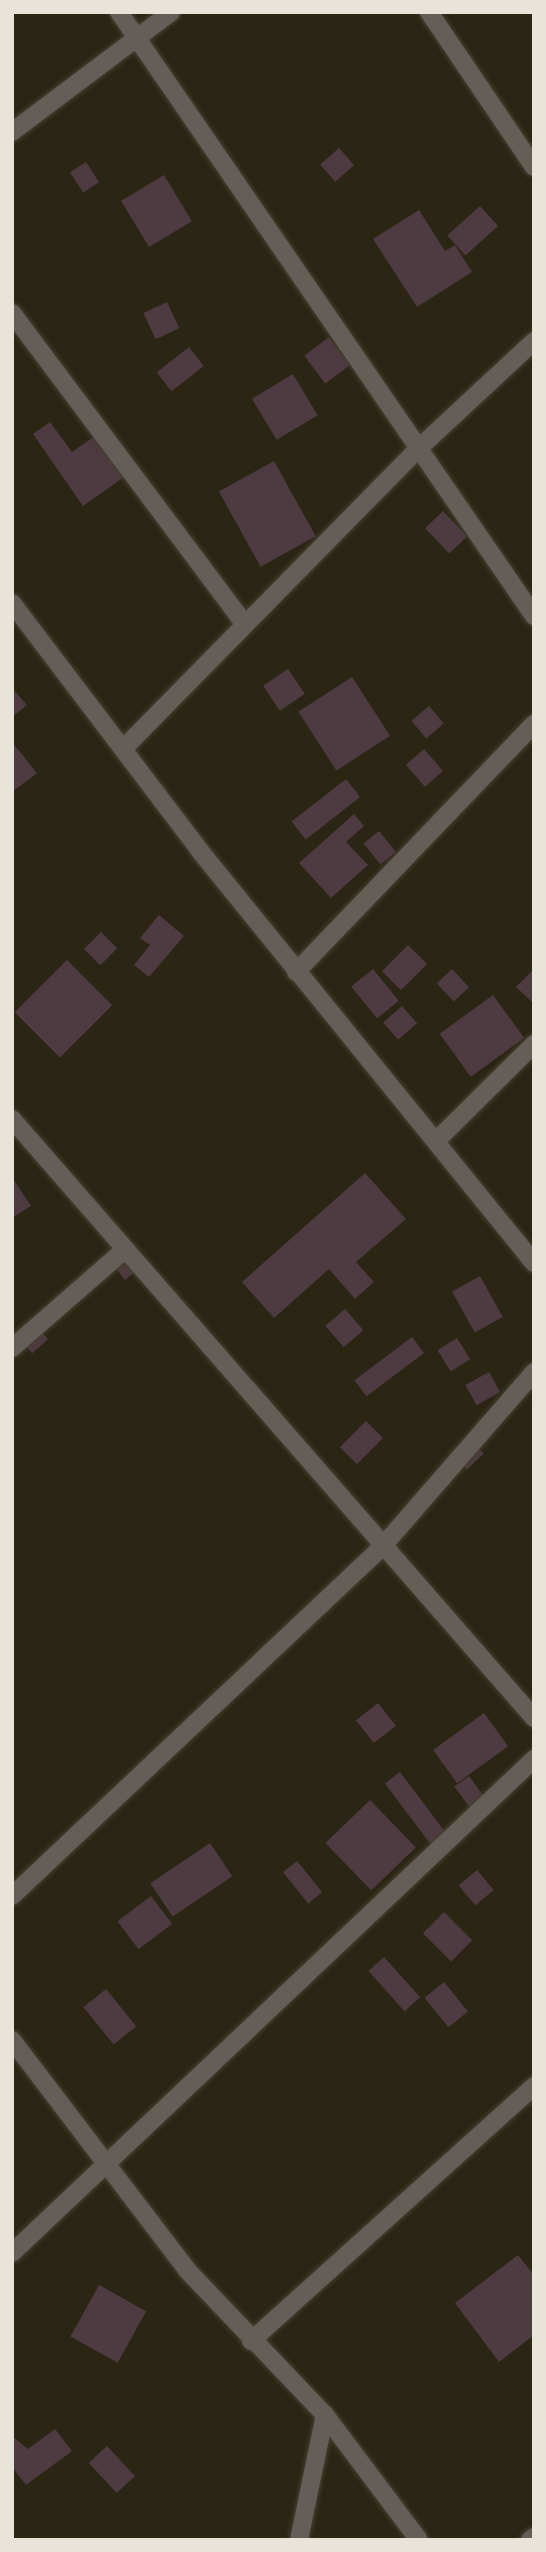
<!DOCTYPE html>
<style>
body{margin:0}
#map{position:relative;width:546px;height:2552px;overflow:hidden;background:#2b2514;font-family:Rubik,sans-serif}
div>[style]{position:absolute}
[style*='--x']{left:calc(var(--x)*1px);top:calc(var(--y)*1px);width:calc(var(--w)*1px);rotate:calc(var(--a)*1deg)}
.building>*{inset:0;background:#4e3b42;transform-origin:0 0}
.roads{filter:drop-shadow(0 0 2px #454030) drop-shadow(0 0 2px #454030)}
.minor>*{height:18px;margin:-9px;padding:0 9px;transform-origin:9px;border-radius:9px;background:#655d58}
span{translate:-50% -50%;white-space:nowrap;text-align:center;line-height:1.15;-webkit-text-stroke:6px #221b0b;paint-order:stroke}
.frame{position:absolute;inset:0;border:14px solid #e8e4da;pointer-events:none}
</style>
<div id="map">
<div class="building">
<div style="left:339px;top:148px;width:23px;height:25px;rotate:49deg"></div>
<div style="left:86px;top:162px;width:24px;height:19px;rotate:57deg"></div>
<div style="left:164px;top:175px;width:54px;height:50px;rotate:59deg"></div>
<div style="left:480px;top:206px;width:27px;height:44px;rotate:48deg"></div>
<div style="clip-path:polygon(419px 210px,445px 251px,455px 245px,472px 272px,417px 307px,373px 239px)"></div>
<div style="left:167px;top:302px;width:29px;height:26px;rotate:65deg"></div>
<div style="left:329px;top:337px;width:35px;height:31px;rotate:53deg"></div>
<div style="left:189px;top:347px;width:24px;height:41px;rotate:52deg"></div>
<div style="left:293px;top:374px;width:48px;height:48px;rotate:59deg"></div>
<div style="clip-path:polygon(50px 422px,72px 452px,105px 429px,134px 470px,83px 506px,33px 434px)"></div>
<div style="left:274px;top:461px;width:86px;height:63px;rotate:61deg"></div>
<div style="left:443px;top:511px;width:35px;height:25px;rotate:46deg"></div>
<div style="left:288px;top:669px;width:30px;height:30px;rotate:56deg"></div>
<div style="left:352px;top:677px;width:70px;height:64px;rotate:57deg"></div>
<div style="clip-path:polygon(12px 688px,27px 705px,12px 717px)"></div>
<div style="left:429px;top:706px;width:23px;height:23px;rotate:50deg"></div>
<div style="clip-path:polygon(12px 742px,37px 773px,12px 792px)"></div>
<div style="left:424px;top:749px;width:29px;height:24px;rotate:49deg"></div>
<div style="left:346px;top:779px;width:23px;height:69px;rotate:52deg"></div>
<div style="clip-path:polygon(354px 814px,364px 826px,346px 842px,368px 865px,331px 898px,299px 863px)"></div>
<div style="left:379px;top:831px;width:27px;height:20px;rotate:51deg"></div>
<div style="clip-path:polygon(159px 915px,184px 936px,149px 977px,134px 965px,150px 945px,140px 938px)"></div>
<div style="left:101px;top:932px;width:23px;height:24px;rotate:45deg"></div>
<div style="left:408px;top:945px;width:27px;height:37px;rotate:45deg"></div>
<div style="left:67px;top:960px;width:64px;height:74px;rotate:45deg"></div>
<div style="left:373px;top:969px;width:41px;height:28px;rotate:51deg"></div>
<div style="left:452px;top:969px;width:25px;height:21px;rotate:47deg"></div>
<div style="clip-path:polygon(534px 969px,534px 1004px,516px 987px)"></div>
<div style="left:493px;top:995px;width:53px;height:66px;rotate:54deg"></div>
<div style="left:402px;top:1006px;width:23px;height:25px;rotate:49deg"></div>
<div style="clip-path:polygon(365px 1173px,406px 1219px,356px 1262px,374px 1282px,355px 1299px,329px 1269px,274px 1318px,242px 1282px)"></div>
<div style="clip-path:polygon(12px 1177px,31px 1206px,12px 1218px)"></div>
<div style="clip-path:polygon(107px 1257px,145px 1264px,125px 1280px)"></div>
<div style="left:480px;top:1276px;width:47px;height:32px;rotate:61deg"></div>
<div style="left:345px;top:1309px;width:28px;height:26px;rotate:49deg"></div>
<div style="left:33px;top:1322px;width:23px;height:21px;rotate:49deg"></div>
<div style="left:412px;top:1337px;width:20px;height:72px;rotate:53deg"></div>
<div style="left:457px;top:1338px;width:25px;height:23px;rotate:58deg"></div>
<div style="left:489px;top:1372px;width:23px;height:27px;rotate:61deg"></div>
<div style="left:366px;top:1421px;width:24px;height:37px;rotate:45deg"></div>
<div style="left:468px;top:1437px;width:23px;height:23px;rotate:47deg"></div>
<div style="left:378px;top:1703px;width:29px;height:28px;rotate:52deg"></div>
<div style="left:484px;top:1713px;width:41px;height:63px;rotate:54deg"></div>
<div style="left:400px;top:1772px;width:79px;height:19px;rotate:53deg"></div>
<div style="left:469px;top:1776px;width:31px;height:18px;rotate:54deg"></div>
<div style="left:370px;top:1800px;width:66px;height:62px;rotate:46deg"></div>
<div style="left:210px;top:1843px;width:40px;height:72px;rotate:56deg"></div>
<div style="left:297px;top:1861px;width:40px;height:18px;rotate:51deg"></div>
<div style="left:477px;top:1870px;width:26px;height:24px;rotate:50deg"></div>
<div style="left:151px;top:1896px;width:35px;height:42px;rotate:53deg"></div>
<div style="left:444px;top:1912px;width:40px;height:30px;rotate:45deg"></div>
<div style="left:384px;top:1957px;width:54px;height:21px;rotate:48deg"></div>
<div style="left:444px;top:1982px;width:38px;height:25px;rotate:51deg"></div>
<div style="left:106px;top:1989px;width:48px;height:29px;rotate:51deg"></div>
<div style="clip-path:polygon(518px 2255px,534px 2275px,534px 2335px,499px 2362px,455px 2303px)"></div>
<div style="left:99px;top:2285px;width:54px;height:59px;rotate:29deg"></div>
<div style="clip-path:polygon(55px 2429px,72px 2451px,26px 2485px,12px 2467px,12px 2436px,28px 2449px)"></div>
<div style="left:107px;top:2446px;width:41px;height:25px;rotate:47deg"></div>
</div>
<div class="roads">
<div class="minor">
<div style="--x:119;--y:12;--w:733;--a:55.51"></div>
<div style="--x:429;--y:12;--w:187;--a:55.9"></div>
<div style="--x:12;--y:132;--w:199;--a:-37"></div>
<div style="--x:12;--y:313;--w:389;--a:53.2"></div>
<div style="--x:12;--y:603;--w:311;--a:52.8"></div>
<div style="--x:200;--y:851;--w:530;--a:50.97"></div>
<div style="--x:125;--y:747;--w:419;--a:-45.5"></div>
<div style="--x:419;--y:448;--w:157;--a:-42.9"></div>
<div style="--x:296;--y:972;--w:344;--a:-46.2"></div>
<div style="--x:12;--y:1119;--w:795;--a:48.93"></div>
<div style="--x:438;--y:1139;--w:135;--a:-44.7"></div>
<div style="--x:12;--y:1348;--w:147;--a:-41.1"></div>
<div style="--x:12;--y:1896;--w:509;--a:-43.33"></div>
<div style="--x:382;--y:1547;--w:232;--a:-49"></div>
<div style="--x:12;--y:2040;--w:289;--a:52.7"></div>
<div style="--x:187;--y:2270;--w:200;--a:46.4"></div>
<div style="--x:325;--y:2415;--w:156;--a:53.1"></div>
<div style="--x:12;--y:2253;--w:719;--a:-43.42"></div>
<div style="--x:251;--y:2341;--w:381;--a:-42"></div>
<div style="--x:299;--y:2540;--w:128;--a:-78.3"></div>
<div style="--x:530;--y:2540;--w:5;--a:-37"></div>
</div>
</div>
<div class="frame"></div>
</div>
